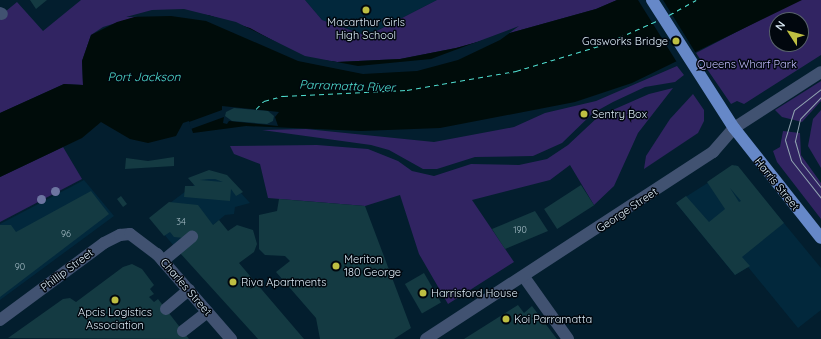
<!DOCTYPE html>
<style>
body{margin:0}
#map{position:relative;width:821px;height:339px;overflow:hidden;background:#031e2e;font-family:Quicksand,sans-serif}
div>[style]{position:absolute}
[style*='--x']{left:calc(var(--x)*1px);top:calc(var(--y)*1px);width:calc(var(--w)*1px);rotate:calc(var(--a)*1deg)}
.built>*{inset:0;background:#02283c}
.green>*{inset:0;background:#312462}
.water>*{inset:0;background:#000c0a}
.pier>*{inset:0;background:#031e2e}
.ferry>*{height:1px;margin-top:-0.5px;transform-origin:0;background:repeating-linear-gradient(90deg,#50e0d2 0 5px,transparent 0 9px)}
.building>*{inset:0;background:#143a42;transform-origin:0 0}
.minor>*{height:12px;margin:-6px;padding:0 6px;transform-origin:6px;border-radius:6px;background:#415271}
.major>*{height:12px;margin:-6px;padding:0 6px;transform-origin:6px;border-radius:6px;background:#6688c8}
.tram>*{height:1px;margin:-0.5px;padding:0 0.5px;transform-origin:0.5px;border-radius:0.5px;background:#91a4b1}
.trees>*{width:9px;height:9px;margin:-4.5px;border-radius:50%;background:#6d75a1}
.dots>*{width:11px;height:11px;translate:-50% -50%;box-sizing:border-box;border:2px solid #01070e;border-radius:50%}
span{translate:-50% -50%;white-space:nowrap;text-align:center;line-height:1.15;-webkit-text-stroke:3px #01070e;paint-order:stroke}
.number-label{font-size:9px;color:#a9bfc9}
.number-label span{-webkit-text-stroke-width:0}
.poi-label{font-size:11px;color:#dbebf6}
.right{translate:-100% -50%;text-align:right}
.left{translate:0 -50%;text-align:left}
.park-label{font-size:11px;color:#c3bdff}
.street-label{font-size:11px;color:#dbebf6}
.water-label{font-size:12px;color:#50e0d2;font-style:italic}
.north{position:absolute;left:769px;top:12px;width:40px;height:40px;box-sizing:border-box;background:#01070e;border:1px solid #58626b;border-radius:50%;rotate:306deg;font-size:11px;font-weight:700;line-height:16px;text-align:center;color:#dbebf6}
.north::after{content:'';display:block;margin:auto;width:14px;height:18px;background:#bebf42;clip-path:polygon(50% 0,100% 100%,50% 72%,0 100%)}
</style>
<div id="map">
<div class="built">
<div style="clip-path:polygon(305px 0,437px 0,367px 36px,322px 20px)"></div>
<div style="clip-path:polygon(736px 165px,821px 268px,821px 310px,798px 328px,748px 267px,735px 275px,676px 203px)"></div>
<div style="clip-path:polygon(218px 178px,240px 192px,250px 203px,235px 207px,234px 214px,225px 215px,180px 253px,150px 218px,202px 179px)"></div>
<div style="clip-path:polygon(84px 180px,114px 216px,0 300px,0 224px)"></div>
</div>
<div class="green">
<div style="clip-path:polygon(81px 0,305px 0,322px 20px,367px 36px,437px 0,617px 0,596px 9px,456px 48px,400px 59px,337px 62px,305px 58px,152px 12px,103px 27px,91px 35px,82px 61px,83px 85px,64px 84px,0 113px,0 16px,17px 2px,43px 31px)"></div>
<div style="clip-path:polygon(evenodd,798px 0,821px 0,821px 55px,744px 104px,737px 101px,731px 104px,696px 53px,798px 0,777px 20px,801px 20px,801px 44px,777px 44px,777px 20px)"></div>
<div style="clip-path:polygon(677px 66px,684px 75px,675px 82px,645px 87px,613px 102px,593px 113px,562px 143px,533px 156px,475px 157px,437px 169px,423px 169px,389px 150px,371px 145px,262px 130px,306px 129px,434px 142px,514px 127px,545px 113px,596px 101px)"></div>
<div style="clip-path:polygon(821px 81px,821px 101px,802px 122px,782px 117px,775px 110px)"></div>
<div style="clip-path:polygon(673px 88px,638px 133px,614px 186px,594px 205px,570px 165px,550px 180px,472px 200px,514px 262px,448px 304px,419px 254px,400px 195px,365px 206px,268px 198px,260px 164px,234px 154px,230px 146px,317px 145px,368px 149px,398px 161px,412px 171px,434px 176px,471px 164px,519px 165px,547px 159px,568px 145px,599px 116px,649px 94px)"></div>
<div style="clip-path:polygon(693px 94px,704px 110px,704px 121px,698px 133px,644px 169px,646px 156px,670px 119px)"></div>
<div style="clip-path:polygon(821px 110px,821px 168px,808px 146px,813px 119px)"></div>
<div style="clip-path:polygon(783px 131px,800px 133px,801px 155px,821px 183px,821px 219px,777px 162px,773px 151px,780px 147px)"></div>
<div style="clip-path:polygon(63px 147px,82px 179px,0 222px,0 177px)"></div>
</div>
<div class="water">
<div style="clip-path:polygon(617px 0,802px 0,632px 83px,575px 102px,440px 128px,361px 131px,246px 126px,193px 133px,189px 121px,183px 123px,176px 136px,148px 143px,130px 139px,101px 122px,82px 138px,0 177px,0 113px,64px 84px,83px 85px,82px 61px,91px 35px,117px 22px,152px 12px,208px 15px,250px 28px,305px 58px,337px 62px,400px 59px,456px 48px,596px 9px)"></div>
</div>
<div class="pier">
<div style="clip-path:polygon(638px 0,663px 0,697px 55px,678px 64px)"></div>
<div style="clip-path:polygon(184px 9px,236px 22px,305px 56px,358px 66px,431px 59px,519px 26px,500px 40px,458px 60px,417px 71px,363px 74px,298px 61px,206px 21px,171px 16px,126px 17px,152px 10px)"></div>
<div style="clip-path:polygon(222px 106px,279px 112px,275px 117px,278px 126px,229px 121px,227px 124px,223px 123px,224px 117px,191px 129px,189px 122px,222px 110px)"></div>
</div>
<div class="ferry">
<div style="--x:669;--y:15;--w:31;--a:-29"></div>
<div style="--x:256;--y:109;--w:11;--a:-45"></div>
<div style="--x:264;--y:101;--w:20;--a:-15"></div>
<div style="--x:283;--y:96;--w:124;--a:-2.8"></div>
<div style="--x:407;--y:90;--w:111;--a:-9.9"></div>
<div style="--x:516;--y:71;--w:90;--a:-16.8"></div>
<div style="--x:602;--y:45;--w:62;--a:-23.7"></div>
</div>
<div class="building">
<div style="clip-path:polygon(30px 0,47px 0,36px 9px)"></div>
<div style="clip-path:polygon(234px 108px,268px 111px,274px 116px,273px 121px,267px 124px,232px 121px,225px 116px,226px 112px)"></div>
<div style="clip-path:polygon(174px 157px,174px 166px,125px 169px,126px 158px,148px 161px)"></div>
<div style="clip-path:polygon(evenodd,732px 165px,738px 166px,784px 223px,742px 257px,750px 266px,735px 275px,676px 203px,686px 196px,709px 222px,725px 209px,707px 182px,732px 165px,730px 188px,741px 201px,739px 202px,730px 188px)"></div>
<div style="clip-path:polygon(evenodd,209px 170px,227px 175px,243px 192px,236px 196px,231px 189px,230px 201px,184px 197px,185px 186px,195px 186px,188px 178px,209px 170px,209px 179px,215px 179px,223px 182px,200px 180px,209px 179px)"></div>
<div style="left:581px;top:185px;width:24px;height:44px;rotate:57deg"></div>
<div style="clip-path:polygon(91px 191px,109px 214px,0 297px,0 225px,11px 225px,16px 232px)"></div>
<div style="left:121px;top:196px;width:10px;height:5px;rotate:53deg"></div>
<div style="clip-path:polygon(279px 199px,365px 206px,411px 328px,394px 339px,320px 339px,316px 318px,276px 272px,290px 261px,285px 256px,265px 255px,259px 249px,259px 215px,277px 211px)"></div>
<div style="clip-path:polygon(169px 202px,198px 205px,213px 225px,219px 220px,228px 231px,237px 225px,253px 230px,257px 244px,254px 252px,239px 263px,304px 339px,258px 339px,180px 253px,184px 238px,174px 237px,170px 232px,164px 236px,149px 218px)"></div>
<div style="clip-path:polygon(535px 211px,548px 231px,505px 249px,492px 229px)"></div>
<div style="clip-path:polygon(132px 264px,142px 269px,154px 285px,150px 289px,154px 294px,149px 297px,154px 302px,158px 299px,189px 339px,8px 338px,63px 299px,70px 298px,76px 302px,123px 267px)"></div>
<div style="left:424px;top:273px;width:34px;height:22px;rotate:60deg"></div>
<div style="clip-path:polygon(518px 305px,524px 313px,532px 306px,557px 339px,464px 339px)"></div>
</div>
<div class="minor">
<div style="--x:0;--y:13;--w:2;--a:27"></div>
<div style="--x:163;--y:261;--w:38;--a:-40"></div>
<div style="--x:524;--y:277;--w:76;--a:54.6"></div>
<div style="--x:166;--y:309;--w:30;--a:-40"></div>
<div style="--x:0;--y:320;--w:129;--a:-36.5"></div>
<div style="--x:104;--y:243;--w:18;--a:-27"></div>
<div style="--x:120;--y:235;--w:10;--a:-6"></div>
<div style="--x:130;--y:234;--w:34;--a:37"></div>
<div style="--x:157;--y:254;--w:113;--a:49"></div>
<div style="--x:183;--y:331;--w:31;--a:-38"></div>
<div style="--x:426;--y:339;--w:343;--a:-33.1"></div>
<div style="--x:713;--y:152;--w:32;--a:-49"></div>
<div style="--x:734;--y:128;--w:103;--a:-32.8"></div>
</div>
<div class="major">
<div style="--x:652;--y:0;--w:152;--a:57.4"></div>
<div style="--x:734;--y:128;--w:140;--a:51.7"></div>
</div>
<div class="tram">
<div style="--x:821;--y:89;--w:34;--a:142"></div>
<div style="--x:794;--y:110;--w:31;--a:107"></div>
<div style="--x:785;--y:140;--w:21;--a:73"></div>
<div style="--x:791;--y:160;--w:48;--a:51.7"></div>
<div style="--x:821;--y:97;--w:30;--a:134"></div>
<div style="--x:800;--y:119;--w:23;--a:103"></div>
<div style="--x:795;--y:141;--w:22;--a:74"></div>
<div style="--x:801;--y:162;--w:33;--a:52"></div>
</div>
<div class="trees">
<div style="left:55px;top:191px"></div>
<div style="left:41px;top:199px"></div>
</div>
<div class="dots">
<div style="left:366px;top:10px;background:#bebf42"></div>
<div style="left:676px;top:41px;background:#bebf42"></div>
<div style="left:584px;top:114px;background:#bebf42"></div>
<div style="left:336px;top:266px;background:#bebf42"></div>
<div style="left:233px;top:282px;background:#bebf42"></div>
<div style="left:423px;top:293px;background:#bebf42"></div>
<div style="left:115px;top:300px;background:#bebf42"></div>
<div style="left:506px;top:319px;background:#bebf42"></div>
</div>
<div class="number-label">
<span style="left:181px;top:222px">34</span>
<span style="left:520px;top:230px">190</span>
<span style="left:66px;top:234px">96</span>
<span style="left:20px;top:267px">90</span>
</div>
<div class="poi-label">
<span style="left:366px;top:29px">Macarthur Girls<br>High School</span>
<span class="right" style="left:668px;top:41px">Gasworks Bridge</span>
<span class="left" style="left:592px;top:114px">Sentry Box</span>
<span class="left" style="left:344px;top:266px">Meriton<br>180 George</span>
<span class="left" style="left:241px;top:282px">Riva Apartments</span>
<span class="left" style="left:431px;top:293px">Harrisford House</span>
<span style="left:115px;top:319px">Apcis Logistics<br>Association</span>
<span class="left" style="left:514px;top:319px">Koi Parramatta</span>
</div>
<div class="park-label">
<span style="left:747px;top:64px">Queens Wharf Park</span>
</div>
<div class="street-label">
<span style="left:777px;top:184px;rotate:51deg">Harris Street</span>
<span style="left:627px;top:210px;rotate:-34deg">George Street</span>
<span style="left:67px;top:270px;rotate:-37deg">Phillip Street</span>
<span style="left:186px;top:287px;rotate:49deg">Charles Street</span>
</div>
<div class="water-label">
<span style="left:144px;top:77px">Port Jackson</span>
<span style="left:347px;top:86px;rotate:2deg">Parramatta River</span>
</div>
<div class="north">N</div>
</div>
